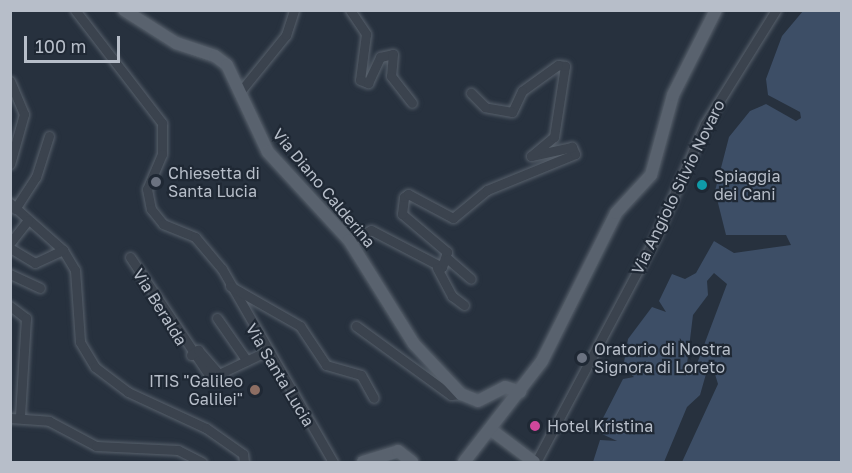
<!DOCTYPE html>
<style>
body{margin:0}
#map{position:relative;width:852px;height:473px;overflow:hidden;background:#27313e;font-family:"Golos Text",sans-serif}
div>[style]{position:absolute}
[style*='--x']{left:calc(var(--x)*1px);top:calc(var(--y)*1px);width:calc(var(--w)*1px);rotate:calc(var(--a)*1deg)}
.water>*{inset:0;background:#3d4e66}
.pier>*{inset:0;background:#27313e}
.roads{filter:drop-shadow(0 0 2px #58616c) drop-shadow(0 0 2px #58616c)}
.minor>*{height:9px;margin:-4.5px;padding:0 4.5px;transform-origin:4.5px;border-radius:4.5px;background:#3b434e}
.major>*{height:12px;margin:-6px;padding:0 6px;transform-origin:6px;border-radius:6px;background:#59626e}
.dots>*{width:16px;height:16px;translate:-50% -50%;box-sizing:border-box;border:3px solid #1f2834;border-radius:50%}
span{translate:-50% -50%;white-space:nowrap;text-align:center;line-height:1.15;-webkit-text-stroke:4.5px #1f2834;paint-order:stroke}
.poi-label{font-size:16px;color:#b7bec9}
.left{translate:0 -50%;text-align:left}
.right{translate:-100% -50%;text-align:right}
.street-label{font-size:16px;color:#b7bec9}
.frame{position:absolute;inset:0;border:12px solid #b7bec9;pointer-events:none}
.scale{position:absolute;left:24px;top:36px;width:96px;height:27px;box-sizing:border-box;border:3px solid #b7bec9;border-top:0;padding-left:8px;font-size:18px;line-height:21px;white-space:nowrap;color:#b7bec9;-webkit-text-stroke:4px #1f2834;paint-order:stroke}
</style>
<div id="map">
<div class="water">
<div style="clip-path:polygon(803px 11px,841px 11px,841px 462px,593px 462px,600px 440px,617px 441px,600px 433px,601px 422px,623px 379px,634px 377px,623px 368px,628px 339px,652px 307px,666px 312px,659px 301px,672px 274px,685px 279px,696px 273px,714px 241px,734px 253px,791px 245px,786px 235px,726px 235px,715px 191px,729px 137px,750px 111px,766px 104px,796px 121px,801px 118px,800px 112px,768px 95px,766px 79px,782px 36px)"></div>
</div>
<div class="pier">
<div style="clip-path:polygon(714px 273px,727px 284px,695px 369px,687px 364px,693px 315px,708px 295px,707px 281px)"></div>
<div style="clip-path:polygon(714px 371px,718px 384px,682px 462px,664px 462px,687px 407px,700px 395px,706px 374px)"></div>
</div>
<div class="roads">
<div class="minor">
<div style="--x:75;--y:10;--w:143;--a:52.4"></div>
<div style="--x:162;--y:123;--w:31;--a:90"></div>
<div style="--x:162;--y:154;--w:38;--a:113"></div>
<div style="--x:147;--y:189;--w:20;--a:79"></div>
<div style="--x:151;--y:209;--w:19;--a:51"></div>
<div style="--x:163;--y:224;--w:35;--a:22"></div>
<div style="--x:195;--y:237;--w:42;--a:49.8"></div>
<div style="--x:222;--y:269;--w:223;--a:60.1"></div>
<div style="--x:350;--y:10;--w:29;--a:56"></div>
<div style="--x:366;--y:34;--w:46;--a:97.4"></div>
<div style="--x:360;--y:80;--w:9;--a:21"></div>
<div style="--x:368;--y:83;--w:29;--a:-65"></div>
<div style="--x:380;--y:57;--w:13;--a:-13"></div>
<div style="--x:393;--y:54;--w:22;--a:95"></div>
<div style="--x:391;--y:76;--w:34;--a:52"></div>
<div style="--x:10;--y:81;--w:36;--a:67"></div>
<div style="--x:24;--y:114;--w:52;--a:105.6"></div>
<div style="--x:239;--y:93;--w:75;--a:-51"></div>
<div style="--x:286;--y:35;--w:26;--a:-72"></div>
<div style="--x:10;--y:203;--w:71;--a:41.6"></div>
<div style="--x:63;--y:250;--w:23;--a:59"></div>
<div style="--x:75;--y:270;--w:72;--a:86"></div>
<div style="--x:80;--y:342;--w:29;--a:59"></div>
<div style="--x:95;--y:367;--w:41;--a:37.1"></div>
<div style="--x:128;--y:392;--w:86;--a:24.8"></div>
<div style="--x:206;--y:428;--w:45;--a:35.1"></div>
<div style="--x:243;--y:454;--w:8;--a:83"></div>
<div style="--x:15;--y:209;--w:38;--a:-57"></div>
<div style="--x:36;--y:177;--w:43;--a:-72.4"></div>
<div style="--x:349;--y:240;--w:24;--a:-24"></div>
<div style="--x:371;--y:230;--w:80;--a:27.5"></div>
<div style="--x:442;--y:267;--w:16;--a:-72"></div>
<div style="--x:447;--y:252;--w:59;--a:-139.8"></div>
<div style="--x:402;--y:214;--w:17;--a:-83"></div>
<div style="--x:404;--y:197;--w:5;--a:-37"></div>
<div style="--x:408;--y:194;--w:51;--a:28.1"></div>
<div style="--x:453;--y:218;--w:44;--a:-39.5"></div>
<div style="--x:487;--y:190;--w:95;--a:-22.2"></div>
<div style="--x:575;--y:154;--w:8;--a:-113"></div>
<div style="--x:572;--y:147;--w:42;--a:167.6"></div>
<div style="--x:531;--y:156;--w:30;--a:-40"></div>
<div style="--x:554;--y:137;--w:72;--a:-81.2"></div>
<div style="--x:565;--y:66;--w:7;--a:-172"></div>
<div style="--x:558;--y:65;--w:44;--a:144.2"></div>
<div style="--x:522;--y:91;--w:23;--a:115"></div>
<div style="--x:512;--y:112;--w:27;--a:-170"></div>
<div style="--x:485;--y:107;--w:20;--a:-135"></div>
<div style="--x:10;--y:243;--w:29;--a:-52"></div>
<div style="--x:10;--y:248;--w:29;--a:31"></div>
<div style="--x:35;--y:263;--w:31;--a:-25"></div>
<div style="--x:130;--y:257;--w:146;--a:56.2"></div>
<div style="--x:448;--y:259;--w:30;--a:41"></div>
<div style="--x:437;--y:268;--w:32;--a:62"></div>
<div style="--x:452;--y:296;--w:15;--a:37"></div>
<div style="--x:10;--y:274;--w:33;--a:25"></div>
<div style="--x:230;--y:286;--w:81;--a:29.7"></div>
<div style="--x:300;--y:326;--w:47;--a:56.3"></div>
<div style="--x:326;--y:365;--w:36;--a:16"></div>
<div style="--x:361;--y:375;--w:26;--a:61"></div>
<div style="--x:10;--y:306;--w:20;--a:37"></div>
<div style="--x:26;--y:318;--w:98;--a:93.5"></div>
<div style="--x:217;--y:318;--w:52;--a:55.1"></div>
<div style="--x:356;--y:326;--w:117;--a:36"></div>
<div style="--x:451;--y:395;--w:10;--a:-6"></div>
<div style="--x:191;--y:355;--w:9;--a:-36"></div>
<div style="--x:198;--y:350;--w:32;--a:49"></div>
<div style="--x:219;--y:374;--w:53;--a:-25.6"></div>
<div style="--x:10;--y:418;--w:39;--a:4"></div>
<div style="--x:49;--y:421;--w:53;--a:28"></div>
<div style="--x:96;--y:446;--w:82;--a:2.8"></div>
<div style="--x:178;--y:450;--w:27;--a:27"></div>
<div style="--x:536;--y:462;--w:256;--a:-62"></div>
<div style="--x:656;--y:236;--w:122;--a:-66.4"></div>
<div style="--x:705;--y:124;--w:134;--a:-58.1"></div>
</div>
<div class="major">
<div style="--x:124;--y:10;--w:62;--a:32.4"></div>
<div style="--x:176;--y:43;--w:41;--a:18.4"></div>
<div style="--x:215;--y:56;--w:15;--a:37"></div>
<div style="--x:227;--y:65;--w:96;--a:64.8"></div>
<div style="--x:268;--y:152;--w:120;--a:47.4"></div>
<div style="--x:349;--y:240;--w:123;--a:58"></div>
<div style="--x:414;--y:344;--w:69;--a:46.8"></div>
<div style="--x:461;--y:394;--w:18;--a:22"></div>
<div style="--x:478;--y:401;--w:30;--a:-27"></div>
<div style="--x:505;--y:387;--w:16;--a:18"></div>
<div style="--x:490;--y:429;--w:55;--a:36.9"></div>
<div style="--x:363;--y:462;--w:37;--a:-17"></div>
<div style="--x:398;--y:451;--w:18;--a:38"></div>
<div style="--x:464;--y:462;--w:128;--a:-52.3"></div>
<div style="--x:542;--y:361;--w:165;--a:-63.4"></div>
<div style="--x:616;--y:213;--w:52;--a:-47.4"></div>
<div style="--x:651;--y:175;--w:83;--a:-74.6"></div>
<div style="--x:673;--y:95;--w:95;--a:-63.2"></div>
</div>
</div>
<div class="dots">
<div style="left:156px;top:182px;background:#6b7280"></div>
<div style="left:702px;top:185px;background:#0f9aa8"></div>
<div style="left:582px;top:358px;background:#6b7280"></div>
<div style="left:255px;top:390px;background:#8d6e63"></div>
<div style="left:535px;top:426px;background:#d1479c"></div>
</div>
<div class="poi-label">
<span class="left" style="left:168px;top:182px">Chiesetta di<br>Santa Lucia</span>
<span class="left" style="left:714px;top:185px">Spiaggia<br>dei Cani</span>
<span class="left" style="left:594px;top:358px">Oratorio di Nostra<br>Signora di Loreto</span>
<span class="right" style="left:243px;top:390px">ITIS "Galileo<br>Galilei"</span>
<span class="left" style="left:547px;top:426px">Hotel Kristina</span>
</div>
<div class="street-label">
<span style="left:678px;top:187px;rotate:-64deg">Via Angiolo Silvio Novaro</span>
<span style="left:324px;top:188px;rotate:50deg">Via Diano Calderina</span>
<span style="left:160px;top:307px;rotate:58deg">Via Beralda</span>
<span style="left:280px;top:375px;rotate:59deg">Via Santa Lucia</span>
</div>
<div class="frame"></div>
<div class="scale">100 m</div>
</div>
